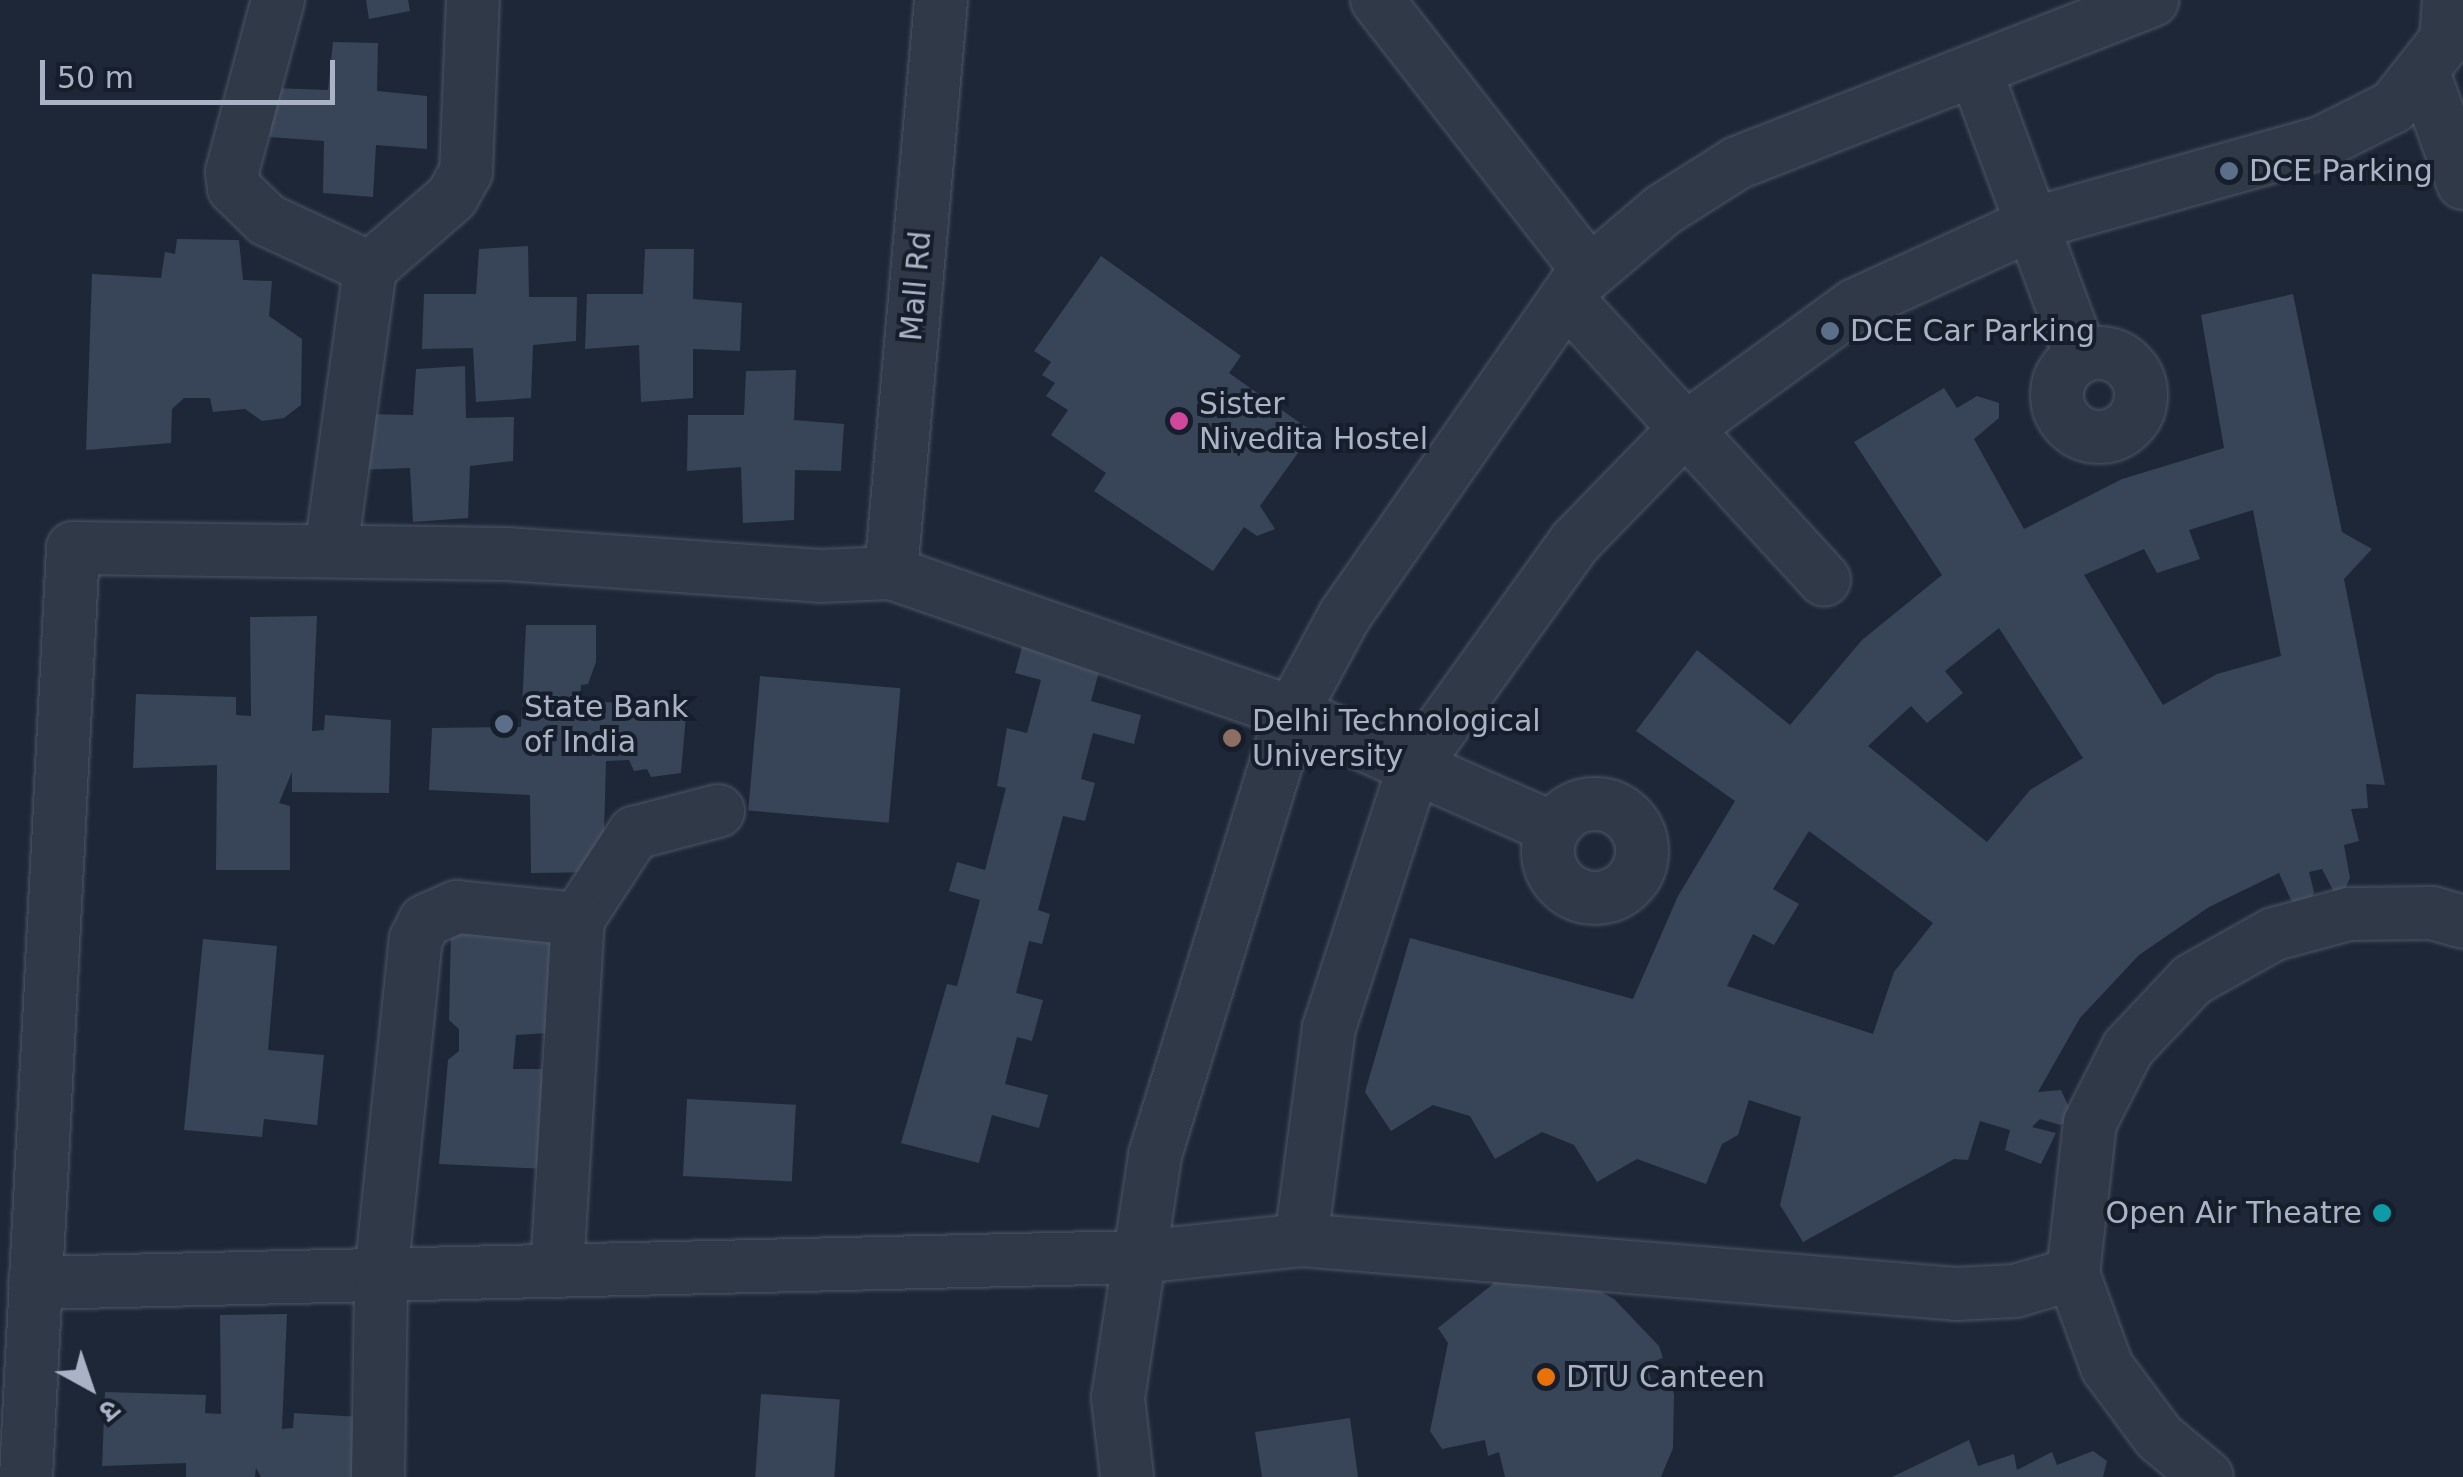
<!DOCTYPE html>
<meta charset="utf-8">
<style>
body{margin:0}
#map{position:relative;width:2463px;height:1477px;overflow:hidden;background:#1d2737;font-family:"DejaVu Sans","Noto Sans Devanagari",sans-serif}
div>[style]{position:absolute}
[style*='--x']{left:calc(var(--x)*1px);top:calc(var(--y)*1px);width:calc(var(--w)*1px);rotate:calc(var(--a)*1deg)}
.building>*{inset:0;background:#384558;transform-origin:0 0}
.roads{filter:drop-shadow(0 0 2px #4e5666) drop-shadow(0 0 2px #4e5666)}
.minor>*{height:52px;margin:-26px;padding:0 26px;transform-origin:26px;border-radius:26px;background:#303947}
.minor>.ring{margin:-26px;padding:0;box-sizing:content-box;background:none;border:52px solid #303947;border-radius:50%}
.dots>*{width:28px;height:28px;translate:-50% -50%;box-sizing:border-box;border:5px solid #161e2b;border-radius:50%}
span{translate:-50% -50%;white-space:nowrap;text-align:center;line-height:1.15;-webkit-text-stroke:8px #161e2b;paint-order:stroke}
.poi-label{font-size:30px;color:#aab3c5}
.left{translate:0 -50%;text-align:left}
.right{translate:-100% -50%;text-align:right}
.street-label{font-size:30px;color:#aab3c5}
.north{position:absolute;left:40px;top:1337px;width:100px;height:100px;-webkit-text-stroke:8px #161e2b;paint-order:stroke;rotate:140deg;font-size:28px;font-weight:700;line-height:40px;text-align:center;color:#aab3c5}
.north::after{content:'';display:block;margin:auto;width:35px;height:45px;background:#aab3c5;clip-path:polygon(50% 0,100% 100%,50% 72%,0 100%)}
.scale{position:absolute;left:40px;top:60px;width:295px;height:45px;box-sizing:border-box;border:5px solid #aab3c5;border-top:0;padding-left:12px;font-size:30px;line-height:35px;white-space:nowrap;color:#aab3c5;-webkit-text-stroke:8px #161e2b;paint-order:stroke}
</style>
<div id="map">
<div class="building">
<div style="clip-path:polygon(366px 0,408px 0,410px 11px,369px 19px)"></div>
<div style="clip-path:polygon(333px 42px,378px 43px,377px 91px,427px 96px,427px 149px,376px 145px,373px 197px,323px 193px,324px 141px,270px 137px,274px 88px,328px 90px)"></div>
<div style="clip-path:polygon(177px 239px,239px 240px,243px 280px,272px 281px,269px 316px,302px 339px,301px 405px,284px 418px,262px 421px,245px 409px,213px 412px,210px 398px,184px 398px,172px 409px,171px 443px,86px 450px,92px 274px,161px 278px,165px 252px,175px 254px)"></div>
<div style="clip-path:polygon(528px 246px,529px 297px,577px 297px,576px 341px,533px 345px,531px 398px,476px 402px,473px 348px,422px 349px,424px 294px,476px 294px,479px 249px)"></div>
<div style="clip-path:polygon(645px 249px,694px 249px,693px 299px,742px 303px,740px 351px,693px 349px,693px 398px,641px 402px,639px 345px,585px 349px,587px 294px,643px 294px)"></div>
<div style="clip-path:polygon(1101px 256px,1241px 356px,1229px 373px,1313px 432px,1260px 506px,1275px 529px,1257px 536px,1244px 527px,1213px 571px,1094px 491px,1106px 473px,1051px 435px,1068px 410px,1046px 396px,1055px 383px,1042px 375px,1051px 362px,1034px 351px)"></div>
<div style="clip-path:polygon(evenodd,2293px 294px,2342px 532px,2372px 549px,2344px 579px,2385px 785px,2366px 784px,2368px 808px,2351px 809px,2359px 841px,2344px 845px,2350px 878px,2339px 902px,2322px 869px,2309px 872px,2314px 892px,2306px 912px,2291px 900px,2279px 873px,2209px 907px,2139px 955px,2080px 1018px,2038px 1092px,2061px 1090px,2074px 1118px,2060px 1125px,2040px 1119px,2032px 1127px,2056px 1133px,2041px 1164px,2005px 1150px,2010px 1130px,1980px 1121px,1968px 1160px,1954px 1159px,1803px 1242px,1780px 1205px,1801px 1117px,1749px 1100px,1738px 1135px,1722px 1144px,1706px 1184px,1637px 1159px,1597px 1182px,1574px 1145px,1542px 1132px,1495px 1159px,1470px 1116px,1433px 1105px,1391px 1131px,1365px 1092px,1410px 938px,1633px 999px,1678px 896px,1735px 801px,1636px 731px,1697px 650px,1790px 725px,1862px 640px,1942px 575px,1854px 442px,1944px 388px,1957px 408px,1977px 396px,1999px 403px,1999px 418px,1974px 439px,2024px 529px,2122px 479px,2224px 448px,2201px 315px,2293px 294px,2253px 510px,2281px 656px,2217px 674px,2163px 705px,2084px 575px,2144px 549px,2157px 573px,2200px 559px,2189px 530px,2253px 510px,2293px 294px,1999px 628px,2083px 758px,2030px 790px,1987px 842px,1868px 746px,1911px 706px,1927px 723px,1963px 693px,1945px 671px,1999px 628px,2293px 294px,1809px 831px,1933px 923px,1894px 972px,1873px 1034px,1727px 986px,1753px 934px,1774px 945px,1799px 904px,1773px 889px,1809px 831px)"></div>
<div style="clip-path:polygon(465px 366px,466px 418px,514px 417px,513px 461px,470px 466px,468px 518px,413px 522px,410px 468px,359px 470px,361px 414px,413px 415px,416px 369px)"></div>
<div style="clip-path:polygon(796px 370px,794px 420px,844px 424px,841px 471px,795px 470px,794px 520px,743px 523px,741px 467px,687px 471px,688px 415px,744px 415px,746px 371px)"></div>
<div style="clip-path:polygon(317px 616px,312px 731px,324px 730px,325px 715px,391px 720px,389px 793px,292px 792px,292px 772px,279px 803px,290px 806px,290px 870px,216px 870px,217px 765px,133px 768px,136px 694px,236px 697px,236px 715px,251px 716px,250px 617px)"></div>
<div style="clip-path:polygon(526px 625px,596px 625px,596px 662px,588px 684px,581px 685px,578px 716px,583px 717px,586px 702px,687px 703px,681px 773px,651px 777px,647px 769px,634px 771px,629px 760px,606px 761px,603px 872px,531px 873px,530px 795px,429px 790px,432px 728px,521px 727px)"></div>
<div style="clip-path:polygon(1025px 636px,1103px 657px,1091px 701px,1141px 715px,1134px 744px,1093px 733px,1081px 779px,1095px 783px,1085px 821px,1063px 816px,1038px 910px,1050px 914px,1042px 944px,1029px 941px,1016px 993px,1043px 1000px,1032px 1041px,1017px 1037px,1005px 1084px,1048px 1095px,1039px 1128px,992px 1115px,979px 1163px,901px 1143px,947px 984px,957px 986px,980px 900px,949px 891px,957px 862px,985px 870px,1006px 788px,997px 786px,1007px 728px,1027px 733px,1041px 680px,1015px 673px)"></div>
<div style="left:760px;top:676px;width:141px;height:135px;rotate:5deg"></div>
<div style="clip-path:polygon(451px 928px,560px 932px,548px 1033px,516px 1035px,513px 1069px,542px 1069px,542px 1079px,553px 1079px,549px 1169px,439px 1164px,448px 1060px,459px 1051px,459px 1029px,449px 1020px)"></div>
<div style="clip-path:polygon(203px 939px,277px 946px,268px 1050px,324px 1055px,317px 1125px,264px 1119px,262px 1137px,184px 1130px)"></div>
<div style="left:687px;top:1099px;width:109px;height:77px;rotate:3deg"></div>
<div style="clip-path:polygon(1553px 1265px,1614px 1299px,1659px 1346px,1663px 1358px,1646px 1364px,1654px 1390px,1672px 1384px,1674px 1395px,1673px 1448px,1661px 1477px,1505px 1477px,1499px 1452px,1488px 1456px,1485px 1440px,1442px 1449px,1430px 1431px,1448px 1343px,1438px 1328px,1493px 1284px,1488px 1269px)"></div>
<div style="clip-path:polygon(287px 1314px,282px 1429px,293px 1428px,294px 1413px,360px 1417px,358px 1477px,261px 1477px,256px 1468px,255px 1477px,186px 1477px,186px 1463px,102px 1466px,105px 1392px,206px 1395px,205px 1413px,221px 1414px,220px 1315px)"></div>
<div style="left:761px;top:1394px;width:79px;height:83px;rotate:4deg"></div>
<div style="clip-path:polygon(1350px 1418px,1358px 1477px,1262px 1477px,1255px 1432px)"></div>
<div style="clip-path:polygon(1969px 1440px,1978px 1466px,2014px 1454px,2017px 1470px,2052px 1452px,2057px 1465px,2093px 1451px,2107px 1461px,2103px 1477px,1892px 1477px)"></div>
</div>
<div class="roads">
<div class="minor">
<div style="--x:278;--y:0;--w:178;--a:105"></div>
<div style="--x:232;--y:172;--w:16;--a:83"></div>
<div style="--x:234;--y:188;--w:46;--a:44.1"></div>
<div style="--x:267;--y:220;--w:114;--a:25"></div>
<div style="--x:1377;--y:0;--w:343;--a:52"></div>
<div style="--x:1975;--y:70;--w:306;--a:69.7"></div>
<div style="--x:2424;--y:75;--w:115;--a:70.1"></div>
<div style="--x:1566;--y:298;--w:382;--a:47.5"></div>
<div class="ring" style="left:2057px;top:353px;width:32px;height:32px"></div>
<div style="--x:331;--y:550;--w:285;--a:-82.1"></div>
<div style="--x:370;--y:268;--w:108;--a:-40.9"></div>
<div style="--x:452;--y:197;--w:29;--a:-61"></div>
<div style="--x:466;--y:172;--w:172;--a:-87.7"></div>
<div style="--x:891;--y:573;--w:575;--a:-85.01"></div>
<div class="ring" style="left:1548px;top:804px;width:42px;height:42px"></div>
<div style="--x:1301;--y:1240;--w:214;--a:-82.5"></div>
<div style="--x:1329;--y:1028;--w:275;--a:-72"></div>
<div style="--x:1414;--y:766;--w:276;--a:-54.3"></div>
<div style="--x:1575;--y:542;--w:158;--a:-45.8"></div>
<div style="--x:1685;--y:429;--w:210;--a:-36.1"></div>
<div style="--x:1855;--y:305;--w:195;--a:-24.6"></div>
<div style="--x:2032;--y:224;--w:302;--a:-15.7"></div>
<div style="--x:2323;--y:142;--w:78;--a:-26.6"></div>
<div style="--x:2393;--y:107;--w:85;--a:-51.7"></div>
<div style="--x:2446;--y:40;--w:40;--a:-85.7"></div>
<div style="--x:557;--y:1271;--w:353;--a:-86.6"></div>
<div style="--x:578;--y:919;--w:103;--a:-56.9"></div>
<div style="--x:634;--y:833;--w:87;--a:-14.7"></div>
<div style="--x:2073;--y:1274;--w:152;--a:-83.6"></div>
<div style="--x:2090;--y:1123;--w:84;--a:-63.1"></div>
<div style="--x:2128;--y:1048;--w:93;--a:-46.7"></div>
<div style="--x:2192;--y:980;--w:94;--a:-29.3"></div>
<div style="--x:2274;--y:934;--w:78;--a:-14.9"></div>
<div style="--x:2349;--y:914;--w:83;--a:-0.7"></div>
<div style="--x:2432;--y:913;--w:32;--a:16"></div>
<div style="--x:35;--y:1283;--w:1105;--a:-1.35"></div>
<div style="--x:1140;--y:1257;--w:162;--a:-6"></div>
<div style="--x:1301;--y:1240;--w:657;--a:4.71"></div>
<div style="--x:1956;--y:1294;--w:59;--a:-2.9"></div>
<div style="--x:2015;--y:1291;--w:60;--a:-16.3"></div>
<div style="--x:2073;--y:1274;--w:99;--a:69.9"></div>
<div style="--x:2107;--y:1367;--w:87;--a:53.4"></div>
<div style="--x:2159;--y:1437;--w:62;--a:39.8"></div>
<div style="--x:26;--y:1477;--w:930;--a:-87.1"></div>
<div style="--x:73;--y:548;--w:434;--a:0.8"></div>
<div style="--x:507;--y:554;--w:314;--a:4"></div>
<div style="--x:820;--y:576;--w:71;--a:-2.4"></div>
<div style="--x:891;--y:573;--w:425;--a:19.2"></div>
<div style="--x:1292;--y:713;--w:285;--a:23.8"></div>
<div style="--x:378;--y:1477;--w:202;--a:-89.1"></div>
<div style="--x:381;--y:1275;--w:338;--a:-84.1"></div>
<div style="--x:416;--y:939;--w:20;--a:-63"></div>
<div style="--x:425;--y:921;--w:35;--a:-24"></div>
<div style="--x:457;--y:907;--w:122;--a:5.7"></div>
<div style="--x:1127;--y:1477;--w:80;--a:-96.5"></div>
<div style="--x:1118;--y:1398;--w:246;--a:-81.3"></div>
<div style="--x:1155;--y:1155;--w:463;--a:-72.8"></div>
<div style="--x:1292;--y:713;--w:111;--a:-61.6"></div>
<div style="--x:1345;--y:615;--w:404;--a:-55.1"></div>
<div style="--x:1576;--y:284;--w:114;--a:-40.4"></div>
<div style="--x:1663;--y:210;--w:88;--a:-32.4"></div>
<div style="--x:1737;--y:163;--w:446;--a:-21.4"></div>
</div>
</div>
<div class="dots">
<div style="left:2229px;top:171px;background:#5c6f8a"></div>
<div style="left:1830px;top:331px;background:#5c6f8a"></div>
<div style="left:1179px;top:421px;background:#d1479c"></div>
<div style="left:504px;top:724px;background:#5c6f8a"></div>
<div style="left:1232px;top:738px;background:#8d6e63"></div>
<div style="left:2382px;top:1213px;background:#0f9aa8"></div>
<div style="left:1546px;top:1377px;background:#e8710a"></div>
</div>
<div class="poi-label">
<span class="left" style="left:2249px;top:171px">DCE Parking</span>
<span class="left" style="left:1850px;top:331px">DCE Car Parking</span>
<span class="left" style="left:1199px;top:421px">Sister<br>Nivedita Hostel</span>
<span class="left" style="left:524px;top:724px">State Bank<br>of India</span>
<span class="left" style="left:1252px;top:738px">Delhi Technological<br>University</span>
<span class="right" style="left:2362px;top:1213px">Open Air Theatre</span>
<span class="left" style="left:1566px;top:1377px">DTU Canteen</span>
</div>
<div class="street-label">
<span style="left:916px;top:286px;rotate:-85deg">Mall Rd</span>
</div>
<div class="north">उ</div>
<div class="scale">50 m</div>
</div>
